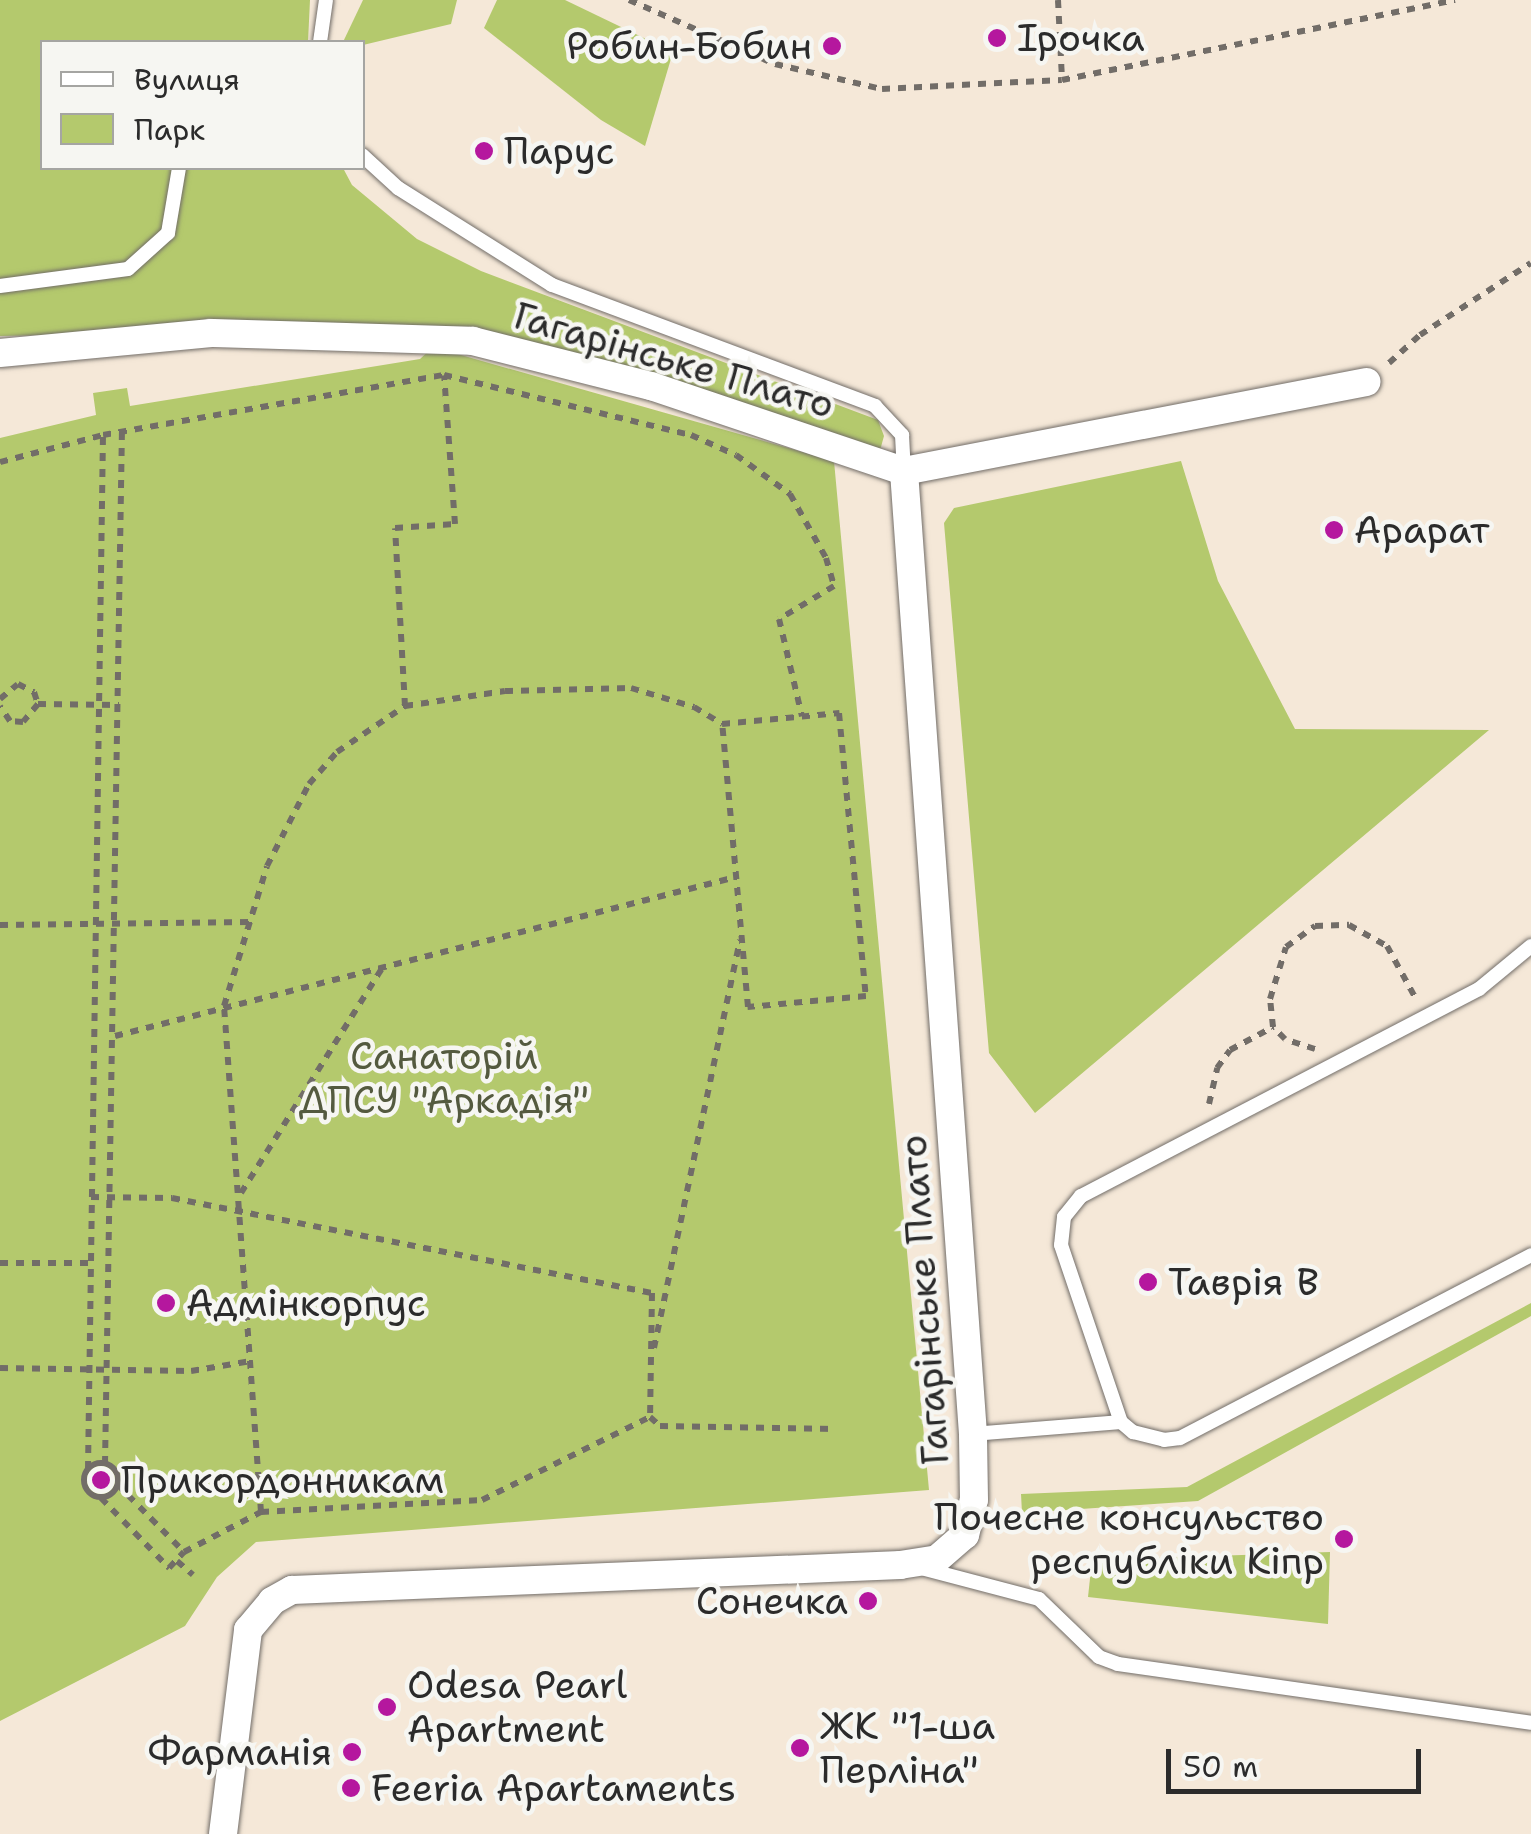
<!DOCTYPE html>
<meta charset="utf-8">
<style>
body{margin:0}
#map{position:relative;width:1531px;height:1834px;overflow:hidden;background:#f5e8d8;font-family:"Shantell Sans",sans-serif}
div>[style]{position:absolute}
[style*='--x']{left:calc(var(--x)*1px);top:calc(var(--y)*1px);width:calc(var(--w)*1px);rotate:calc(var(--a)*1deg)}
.green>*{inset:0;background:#b4c96d}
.path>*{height:6px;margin-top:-3px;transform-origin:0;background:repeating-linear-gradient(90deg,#726d68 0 8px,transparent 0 16px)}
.path>.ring{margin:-3px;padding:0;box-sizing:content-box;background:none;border:6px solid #726d68;border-radius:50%}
.roads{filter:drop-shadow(0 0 2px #726d68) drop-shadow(0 0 2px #726d68)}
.lane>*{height:14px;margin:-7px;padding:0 7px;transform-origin:7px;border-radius:7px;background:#fff}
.street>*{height:28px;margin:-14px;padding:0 14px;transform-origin:14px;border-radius:14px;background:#fff}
.dots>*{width:28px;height:28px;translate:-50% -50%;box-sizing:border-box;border:5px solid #f6f6f2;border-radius:50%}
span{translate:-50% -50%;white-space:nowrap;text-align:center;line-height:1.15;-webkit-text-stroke:9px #f6f6f2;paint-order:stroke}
.poi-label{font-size:38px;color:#2b2b2b}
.left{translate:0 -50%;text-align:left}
.right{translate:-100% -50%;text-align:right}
.street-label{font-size:38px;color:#2b2b2b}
.park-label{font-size:38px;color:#545a3f}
.legend{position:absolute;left:40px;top:40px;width:325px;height:130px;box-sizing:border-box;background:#f6f6f2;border:2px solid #a5a5a2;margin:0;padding:12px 18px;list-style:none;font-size:30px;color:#2b2b2b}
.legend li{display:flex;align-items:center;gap:20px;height:50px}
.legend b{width:50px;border:2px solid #a5a5a2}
.scale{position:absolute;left:1166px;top:1749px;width:255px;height:45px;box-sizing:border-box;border:5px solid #2b2b2b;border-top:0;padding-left:12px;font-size:30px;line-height:35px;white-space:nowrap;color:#2b2b2b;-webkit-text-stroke:8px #f6f6f2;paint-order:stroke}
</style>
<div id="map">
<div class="green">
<div style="clip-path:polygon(0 0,310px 0,308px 42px,42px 42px,42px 168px,343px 168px,352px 185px,417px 239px,481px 271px,878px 420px,884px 436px,879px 454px,476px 328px,0 336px)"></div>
<div style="clip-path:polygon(363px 0,457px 0,451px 24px,363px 45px,343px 42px)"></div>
<div style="clip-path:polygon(497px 0,565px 0,673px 52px,645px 146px,601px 120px,484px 28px)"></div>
<div style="clip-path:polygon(433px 347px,834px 461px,929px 1490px,256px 1542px,217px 1577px,185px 1626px,0 1721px,0 438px,96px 415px,93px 393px,127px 388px,130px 406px,420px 359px)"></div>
<div style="clip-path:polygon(1181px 461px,1218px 581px,1295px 729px,1489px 730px,1035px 1113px,989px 1053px,944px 523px,954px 508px)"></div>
<div style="clip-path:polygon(1531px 1303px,1531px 1316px,1198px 1501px,1022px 1513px,1021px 1494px,1187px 1487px)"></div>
<div style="clip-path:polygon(1330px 1552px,1328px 1624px,1088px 1597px,1092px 1560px)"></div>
</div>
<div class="path">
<div style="--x:629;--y:0;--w:159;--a:23.7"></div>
<div style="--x:775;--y:64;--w:110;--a:13.2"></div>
<div style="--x:882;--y:89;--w:180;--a:-2.9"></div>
<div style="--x:1062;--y:80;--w:401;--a:-11.5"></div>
<div style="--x:1058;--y:0;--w:80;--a:87.1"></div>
<div style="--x:1389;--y:363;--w:42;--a:-42.1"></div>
<div style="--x:1420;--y:335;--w:132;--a:-33"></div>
<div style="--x:0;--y:462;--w:106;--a:-14.7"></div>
<div style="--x:103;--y:435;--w:346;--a:-10"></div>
<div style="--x:444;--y:375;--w:254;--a:13.7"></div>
<div style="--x:691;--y:435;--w:49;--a:24"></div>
<div style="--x:736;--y:455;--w:67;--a:35.8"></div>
<div style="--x:790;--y:494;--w:73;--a:60.6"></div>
<div style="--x:826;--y:558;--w:29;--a:74"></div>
<div style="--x:834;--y:586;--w:64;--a:149"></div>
<div style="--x:779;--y:619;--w:100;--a:76.7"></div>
<div style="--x:0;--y:699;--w:23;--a:-40"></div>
<div style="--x:18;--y:684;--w:18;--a:27"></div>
<div style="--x:34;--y:692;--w:13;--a:72"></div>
<div style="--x:38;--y:704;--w:23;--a:130"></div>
<div style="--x:23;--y:722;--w:13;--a:-176"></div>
<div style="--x:10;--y:721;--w:18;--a:-124"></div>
<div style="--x:38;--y:704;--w:81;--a:0.7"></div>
<div style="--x:405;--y:706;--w:178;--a:-93.2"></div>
<div style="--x:395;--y:528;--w:60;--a:-3.8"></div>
<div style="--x:455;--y:524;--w:149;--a:-94.2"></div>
<div style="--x:0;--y:925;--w:250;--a:-0.7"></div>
<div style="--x:115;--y:1036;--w:641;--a:-14.36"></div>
<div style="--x:1315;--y:1049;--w:32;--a:-162"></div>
<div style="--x:1285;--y:1039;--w:17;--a:-135"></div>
<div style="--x:1273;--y:1027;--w:28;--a:-96"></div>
<div style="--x:1270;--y:999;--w:54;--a:-72.9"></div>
<div style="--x:1286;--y:947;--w:36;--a:-36"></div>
<div style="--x:1315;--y:926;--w:34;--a:-2"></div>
<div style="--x:1349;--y:925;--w:43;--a:28.9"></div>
<div style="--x:1387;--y:946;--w:60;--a:61.3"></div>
<div style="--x:1209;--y:1104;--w:37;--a:-77"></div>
<div style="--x:1217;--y:1068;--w:22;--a:-54"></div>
<div style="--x:1230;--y:1050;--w:49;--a:-28.1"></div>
<div style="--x:241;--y:1193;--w:267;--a:-57.9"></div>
<div style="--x:91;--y:1197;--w:81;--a:0.7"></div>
<div style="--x:172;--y:1198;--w:489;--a:11.2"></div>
<div style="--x:652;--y:1293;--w:124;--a:90.9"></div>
<div style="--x:650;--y:1417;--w:13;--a:42"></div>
<div style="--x:660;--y:1426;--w:176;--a:1"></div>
<div style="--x:0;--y:1263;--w:90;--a:0"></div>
<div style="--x:654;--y:1348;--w:417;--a:-78.1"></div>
<div style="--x:0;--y:1368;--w:191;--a:0.9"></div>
<div style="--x:191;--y:1371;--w:61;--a:-9.5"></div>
<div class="ring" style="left:84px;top:1463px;width:28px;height:28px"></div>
<div style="--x:105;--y:1464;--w:1033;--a:-89.06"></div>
<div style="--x:88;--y:1469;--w:1034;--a:-89.17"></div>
<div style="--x:117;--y:1484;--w:95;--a:45.4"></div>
<div style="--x:101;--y:1498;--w:98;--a:45.8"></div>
<div style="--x:169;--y:1568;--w:22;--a:-47"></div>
<div style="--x:184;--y:1552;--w:87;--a:-27.5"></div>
<div style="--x:261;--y:1512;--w:221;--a:-3.1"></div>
<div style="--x:482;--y:1500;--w:187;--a:-26.3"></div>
<div style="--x:261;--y:1512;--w:507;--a:-94.18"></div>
<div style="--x:224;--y:1006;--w:146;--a:-72.9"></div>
<div style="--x:267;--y:866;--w:92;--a:-62.9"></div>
<div style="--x:309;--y:784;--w:43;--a:-48.8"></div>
<div style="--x:337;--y:752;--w:82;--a:-34.1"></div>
<div style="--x:405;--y:706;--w:101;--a:-8.5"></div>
<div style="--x:505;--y:691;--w:126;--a:-1.4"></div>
<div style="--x:631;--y:688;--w:66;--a:16.8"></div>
<div style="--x:694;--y:707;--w:33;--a:31"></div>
<div style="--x:722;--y:724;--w:118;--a:-5.4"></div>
<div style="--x:839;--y:713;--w:284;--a:84.6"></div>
<div style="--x:866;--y:996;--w:119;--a:174.7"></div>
<div style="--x:748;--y:1007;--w:284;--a:-95.2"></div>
<div style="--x:177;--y:1561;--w:21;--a:41"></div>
</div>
<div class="roads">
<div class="lane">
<div style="--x:320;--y:42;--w:42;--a:-81.9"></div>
<div style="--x:362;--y:155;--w:49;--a:42.5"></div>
<div style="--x:398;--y:188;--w:182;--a:32.2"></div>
<div style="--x:552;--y:285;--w:345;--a:20.5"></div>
<div style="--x:875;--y:406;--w:40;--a:47"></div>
<div style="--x:902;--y:435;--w:36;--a:87"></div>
<div style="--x:0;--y:286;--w:129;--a:-7.6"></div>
<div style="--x:128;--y:269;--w:54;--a:-42"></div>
<div style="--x:168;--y:233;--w:66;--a:-80.4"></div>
<div style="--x:1531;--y:946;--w:67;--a:140.4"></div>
<div style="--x:1479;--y:989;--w:449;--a:152.5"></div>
<div style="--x:1081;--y:1196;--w:27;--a:129"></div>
<div style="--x:1064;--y:1217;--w:28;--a:96"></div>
<div style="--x:1061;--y:1245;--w:187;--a:71.3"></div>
<div style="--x:1121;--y:1422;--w:16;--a:40"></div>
<div style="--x:1133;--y:1432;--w:32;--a:14"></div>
<div style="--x:1164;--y:1440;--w:16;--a:-7"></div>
<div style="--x:1180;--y:1438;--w:396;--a:-27.5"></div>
<div style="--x:973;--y:1434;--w:148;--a:-4.6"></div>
<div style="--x:925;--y:1569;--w:118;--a:14.7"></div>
<div style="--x:1039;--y:1599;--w:83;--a:44"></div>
<div style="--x:1099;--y:1657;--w:20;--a:20"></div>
<div style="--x:1118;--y:1664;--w:417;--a:8.1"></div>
</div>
<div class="street">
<div style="--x:0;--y:353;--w:212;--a:-5.4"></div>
<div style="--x:211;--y:333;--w:262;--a:1.7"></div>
<div style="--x:473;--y:341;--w:184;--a:14.2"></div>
<div style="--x:651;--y:386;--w:267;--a:18.6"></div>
<div style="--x:904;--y:471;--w:471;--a:-10.9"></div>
<div style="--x:223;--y:1834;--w:206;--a:-83"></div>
<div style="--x:248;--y:1630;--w:38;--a:-50"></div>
<div style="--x:272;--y:1601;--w:23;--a:-29"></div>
<div style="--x:292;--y:1590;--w:609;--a:-2.35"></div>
<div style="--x:900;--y:1565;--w:37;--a:-9"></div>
<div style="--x:937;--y:1559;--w:37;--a:-41"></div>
<div style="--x:965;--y:1535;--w:36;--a:-76"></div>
<div style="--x:974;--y:1500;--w:66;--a:-90.9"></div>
<div style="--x:973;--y:1434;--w:965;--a:-94.1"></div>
</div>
</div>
<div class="dots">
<div style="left:997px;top:38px;background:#b5179e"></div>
<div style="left:832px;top:46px;background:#b5179e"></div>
<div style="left:484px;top:151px;background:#b5179e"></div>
<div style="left:1334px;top:530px;background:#b5179e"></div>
<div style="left:1148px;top:1282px;background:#b5179e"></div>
<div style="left:166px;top:1303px;background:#b5179e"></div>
<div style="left:101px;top:1480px;background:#b5179e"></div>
<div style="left:1344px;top:1539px;background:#b5179e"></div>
<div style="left:868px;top:1601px;background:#b5179e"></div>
<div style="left:387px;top:1707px;background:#b5179e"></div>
<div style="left:800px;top:1748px;background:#b5179e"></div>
<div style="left:352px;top:1752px;background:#b5179e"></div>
<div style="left:351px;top:1788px;background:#b5179e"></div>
</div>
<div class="poi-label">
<span class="left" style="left:1017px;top:38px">Ірочка</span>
<span class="right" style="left:812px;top:46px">Робин-Бобин</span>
<span class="left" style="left:504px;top:151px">Парус</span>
<span class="left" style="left:1354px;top:530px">Арарат</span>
<span class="left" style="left:1168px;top:1282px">Таврія В</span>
<span class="left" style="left:186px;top:1303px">Адмінкорпус</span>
<span class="left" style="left:121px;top:1480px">Прикордонникам</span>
<span class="right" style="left:1324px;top:1539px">Почесне консульство<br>республіки Кіпр</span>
<span class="right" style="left:848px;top:1601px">Сонечка</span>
<span class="left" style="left:407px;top:1707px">Odesa Pearl<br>Apartment</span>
<span class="left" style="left:820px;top:1748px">ЖК "1-ша<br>Перліна"</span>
<span class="right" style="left:332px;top:1752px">Фарманія</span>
<span class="left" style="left:371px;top:1788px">Feeria Apartaments</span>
</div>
<div class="street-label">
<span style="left:674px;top:360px;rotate:16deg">Гагарінське Плато</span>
<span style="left:924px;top:1300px;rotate:-94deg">Гагарінське Плато</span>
</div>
<div class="park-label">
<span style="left:444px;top:1078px">Санаторій<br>ДПСУ "Аркадія"</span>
</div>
<ul class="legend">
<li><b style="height:12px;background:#fff"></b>Вулиця</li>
<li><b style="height:28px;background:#b4c96d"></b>Парк</li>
</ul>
<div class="scale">50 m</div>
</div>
